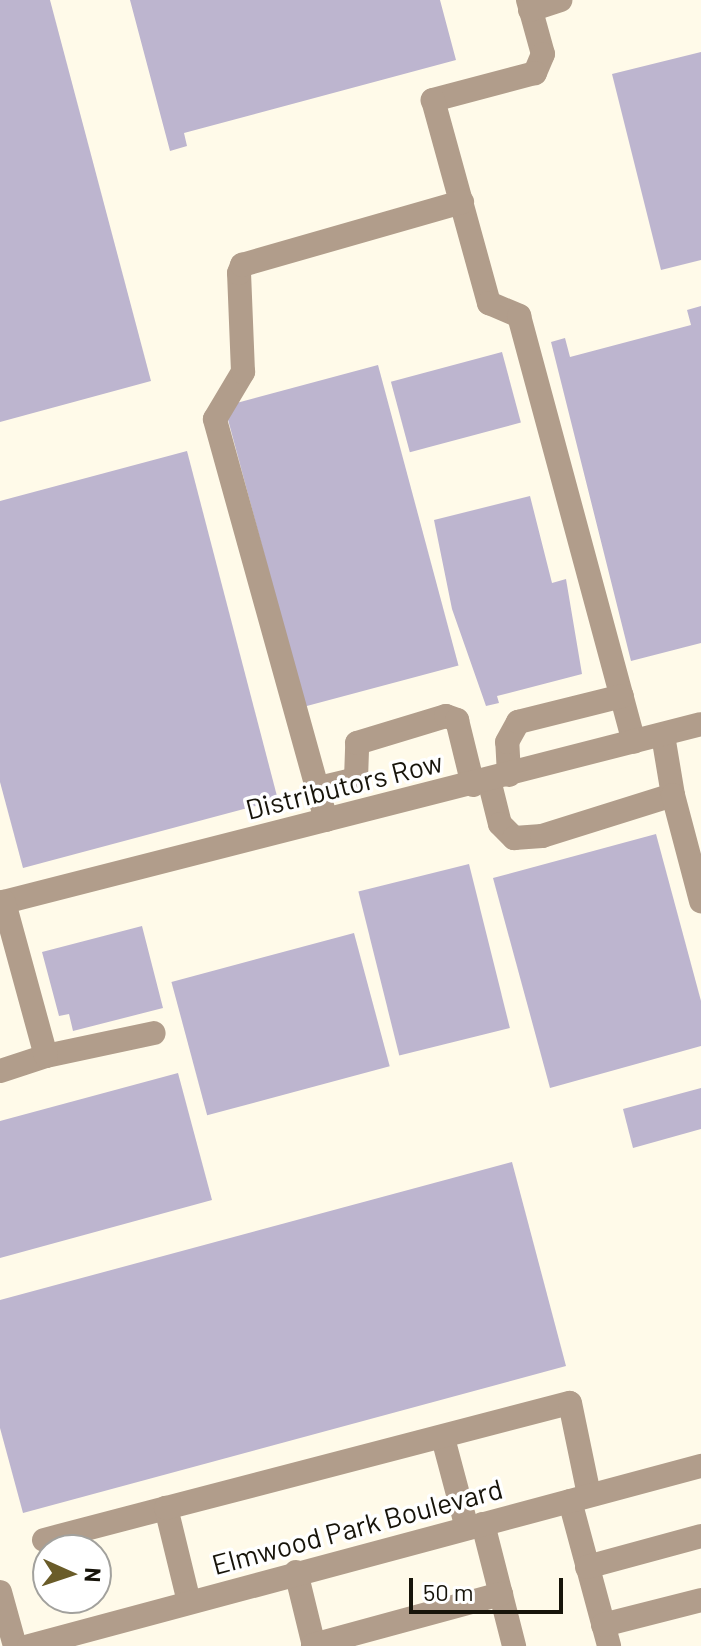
<!DOCTYPE html>
<style>
body{margin:0}
#map{position:relative;width:701px;height:1646px;overflow:hidden;background:#fffae9;font-family:Barlow,sans-serif}
div>[style]{position:absolute}
[style*='--x']{left:calc(var(--x)*1px);top:calc(var(--y)*1px);width:calc(var(--w)*1px);rotate:calc(var(--a)*1deg)}
.building>*{inset:0;background:#bdb5cf;transform-origin:0 0}
.minor>*{height:24px;margin:-12px;padding:0 12px;transform-origin:12px;border-radius:12px;background:#b19d8b}
span{translate:-50% -50%;white-space:nowrap;text-align:center;line-height:1.15;-webkit-text-stroke:7px #fff;paint-order:stroke}
.street-label{font-size:28px;color:#17140a}
.north{position:absolute;left:32px;top:1534px;width:80px;height:80px;box-sizing:border-box;background:#fff;border:2px solid #a2a19d;border-radius:50%;rotate:93deg;font-size:22px;font-weight:700;line-height:32px;text-align:center;color:#17140a}
.north::after{content:'';display:block;margin:auto;width:28px;height:36px;background:#6a5c29;clip-path:polygon(50% 0,100% 100%,50% 72%,0 100%)}
.scale{position:absolute;left:409px;top:1578px;width:154px;height:36px;box-sizing:border-box;border:4px solid #17140a;border-top:0;padding-left:10px;font-size:24px;line-height:28px;white-space:nowrap;color:#17140a;-webkit-text-stroke:6px #fff;paint-order:stroke}
</style>
<div id="map">
<div class="building">
<div style="clip-path:polygon(0 0,50px 0,151px 381px,0 422px)"></div>
<div style="clip-path:polygon(130px 0,440px 0,456px 60px,184px 133px,187px 146px,170px 151px)"></div>
<div style="clip-path:polygon(701px 52px,701px 260px,661px 270px,612px 74px)"></div>
<div style="clip-path:polygon(701px 306px,701px 643px,631px 661px,551px 342px,565px 338px,570px 357px,691px 325px,687px 310px)"></div>
<div style="left:502px;top:352px;width:73px;height:115px;rotate:75deg"></div>
<div style="left:378px;top:365px;width:311px;height:159px;rotate:75deg"></div>
<div style="clip-path:polygon(187px 451px,278px 800px,23px 868px,0 782px,0 501px)"></div>
<div style="clip-path:polygon(530px 496px,552px 583px,566px 579px,582px 674px,497px 696px,499px 703px,486px 706px,452px 609px,434px 520px)"></div>
<div style="clip-path:polygon(656px 834px,701px 1001px,701px 1046px,550px 1088px,493px 878px)"></div>
<div style="left:469px;top:864px;width:169px;height:114px;rotate:76deg"></div>
<div style="clip-path:polygon(142px 926px,163px 1008px,73px 1031px,69px 1014px,59px 1016px,42px 952px)"></div>
<div style="left:354px;top:933px;width:138px;height:189px;rotate:75deg"></div>
<div style="clip-path:polygon(178px 1073px,212px 1200px,0 1258px,0 1121px)"></div>
<div style="clip-path:polygon(701px 1088px,701px 1129px,633px 1148px,623px 1109px)"></div>
<div style="clip-path:polygon(512px 1162px,566px 1366px,23px 1513px,0 1428px,0 1300px)"></div>
</div>
<div class="minor">
<div style="--x:528;--y:0;--w:56;--a:74.5"></div>
<div style="--x:543;--y:54;--w:21;--a:113"></div>
<div style="--x:535;--y:73;--w:106;--a:165.2"></div>
<div style="--x:433;--y:100;--w:211;--a:74.6"></div>
<div style="--x:489;--y:303;--w:33;--a:23"></div>
<div style="--x:519;--y:316;--w:441;--a:74.9"></div>
<div style="--x:530;--y:10;--w:32;--a:-18"></div>
<div style="--x:509;--y:775;--w:33;--a:-93"></div>
<div style="--x:507;--y:742;--w:23;--a:-61"></div>
<div style="--x:518;--y:722;--w:107;--a:-14"></div>
<div style="--x:489;--y:780;--w:45;--a:76"></div>
<div style="--x:500;--y:824;--w:20;--a:45"></div>
<div style="--x:514;--y:838;--w:28;--a:-4"></div>
<div style="--x:542;--y:836;--w:137;--a:-17.4"></div>
<div style="--x:673;--y:795;--w:61;--a:-99.5"></div>
<div style="--x:315;--y:789;--w:42;--a:-13.7"></div>
<div style="--x:356;--y:779;--w:36;--a:-88"></div>
<div style="--x:357;--y:743;--w:93;--a:-16.9"></div>
<div style="--x:446;--y:716;--w:12;--a:20"></div>
<div style="--x:457;--y:720;--w:67;--a:76.2"></div>
<div style="--x:673;--y:795;--w:110;--a:75.2"></div>
<div style="--x:326;--y:820;--w:416;--a:-105.5"></div>
<div style="--x:215;--y:419;--w:55;--a:-59.2"></div>
<div style="--x:243;--y:372;--w:99;--a:-92.3"></div>
<div style="--x:239;--y:273;--w:9;--a:-69"></div>
<div style="--x:242;--y:265;--w:229;--a:-16"></div>
<div style="--x:0;--y:903;--w:723;--a:-14.32"></div>
<div style="--x:46;--y:1056;--w:110;--a:-12"></div>
<div style="--x:0;--y:1071;--w:48;--a:-18.1"></div>
<div style="--x:46;--y:1056;--w:160;--a:-105.3"></div>
<div style="--x:443;--y:1438;--w:93;--a:75.1"></div>
<div style="--x:570;--y:1501;--w:150;--a:74.9"></div>
<div style="--x:483;--y:1524;--w:126;--a:75.7"></div>
<div style="--x:44;--y:1540;--w:126;--a:-14.7"></div>
<div style="--x:587;--y:1567;--w:118;--a:-15.2"></div>
<div style="--x:296;--y:1572;--w:76;--a:76.3"></div>
<div style="--x:0;--y:1592;--w:56;--a:74.5"></div>
<div style="--x:189;--y:1602;--w:97;--a:-103.7"></div>
<div style="--x:166;--y:1508;--w:417;--a:-14.6"></div>
<div style="--x:570;--y:1403;--w:94;--a:78.3"></div>
<div style="--x:603;--y:1625;--w:101;--a:-14.3"></div>
<div style="--x:313;--y:1645;--w:195;--a:-15.2"></div>
<div style="--x:29;--y:1646;--w:696;--a:-15"></div>
</div>
<div class="street-label">
<span style="left:344px;top:785px;rotate:-14deg">Distributors Row</span>
<span style="left:357px;top:1526px;rotate:-15deg">Elmwood Park Boulevard</span>
</div>
<div class="north">N</div>
<div class="scale">50 m</div>
</div>
